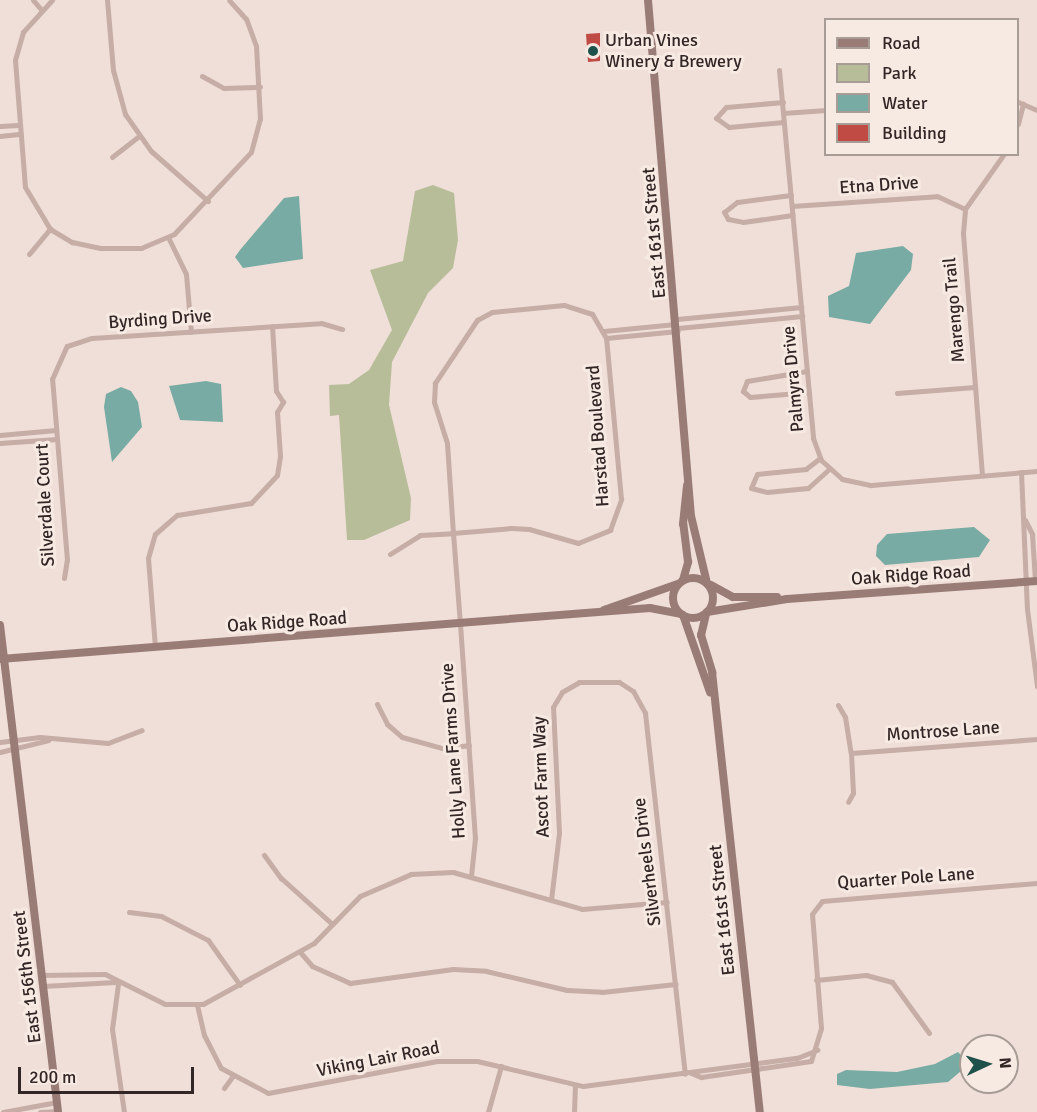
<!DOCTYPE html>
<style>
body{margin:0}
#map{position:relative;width:1037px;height:1112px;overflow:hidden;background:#efdfd8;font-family:Signika,sans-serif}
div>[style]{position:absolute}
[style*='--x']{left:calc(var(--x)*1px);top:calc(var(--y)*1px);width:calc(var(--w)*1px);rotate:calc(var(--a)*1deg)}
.green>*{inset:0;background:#b8bd99}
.water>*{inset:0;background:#78aba3}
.building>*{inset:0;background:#c04b45}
.street>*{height:5px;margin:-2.5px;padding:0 2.5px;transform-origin:2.5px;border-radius:2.5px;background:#c6ada5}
.secondary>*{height:8px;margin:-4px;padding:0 4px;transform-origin:4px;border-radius:4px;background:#9a7c76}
.secondary>.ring{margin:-4px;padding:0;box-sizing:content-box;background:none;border:8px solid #9a7c76;border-radius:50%}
.dots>*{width:16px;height:16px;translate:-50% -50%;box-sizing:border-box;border:3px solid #f7eae3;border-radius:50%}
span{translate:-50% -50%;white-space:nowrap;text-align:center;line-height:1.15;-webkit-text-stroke:6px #f7eae3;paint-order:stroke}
.poi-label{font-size:18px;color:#322726}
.left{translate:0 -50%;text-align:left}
.street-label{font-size:18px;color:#322726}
.legend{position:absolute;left:824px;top:18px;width:195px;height:138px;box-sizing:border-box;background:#f7eae3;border:2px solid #a89c97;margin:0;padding:8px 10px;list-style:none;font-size:18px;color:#322726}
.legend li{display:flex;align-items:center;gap:12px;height:30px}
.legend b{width:30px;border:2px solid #a89c97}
.north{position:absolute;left:959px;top:1034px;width:60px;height:60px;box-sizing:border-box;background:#f7eae3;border:2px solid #a89c97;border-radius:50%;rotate:86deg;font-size:16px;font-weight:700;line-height:24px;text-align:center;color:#322726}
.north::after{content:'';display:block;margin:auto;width:21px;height:27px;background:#1e514a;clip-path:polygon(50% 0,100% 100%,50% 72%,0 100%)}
.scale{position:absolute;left:18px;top:1067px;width:176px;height:27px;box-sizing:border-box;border:3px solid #322726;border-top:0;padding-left:8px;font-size:18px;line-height:21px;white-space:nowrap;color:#322726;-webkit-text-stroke:4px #f7eae3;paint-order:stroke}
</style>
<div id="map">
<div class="green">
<div style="clip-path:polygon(433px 185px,454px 193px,458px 240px,453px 268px,428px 293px,392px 362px,389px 405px,411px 498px,410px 520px,364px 540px,347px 540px,339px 415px,330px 416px,329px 385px,349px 384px,369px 370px,392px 330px,370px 270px,403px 261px,415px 191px)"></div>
</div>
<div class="water">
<div style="clip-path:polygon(299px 196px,303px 259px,243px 268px,235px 257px,240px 250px,284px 198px)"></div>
<div style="clip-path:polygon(903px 246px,913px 254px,911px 270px,870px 324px,829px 317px,828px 296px,849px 286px,856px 253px)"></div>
<div style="clip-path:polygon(206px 381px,221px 384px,223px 422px,180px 420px,169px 386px)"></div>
<div style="clip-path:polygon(121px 387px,131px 391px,138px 402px,142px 427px,112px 462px,104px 407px,106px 394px)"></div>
<div style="clip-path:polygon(974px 527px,990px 540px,979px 557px,885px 565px,876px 556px,877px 545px,887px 534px)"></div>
<div style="clip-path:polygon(958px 1052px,963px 1057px,961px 1071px,948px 1082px,870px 1089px,837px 1085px,837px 1074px,846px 1070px,897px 1072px,935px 1064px)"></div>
</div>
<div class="building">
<div style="clip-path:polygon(600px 33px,600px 61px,588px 62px,586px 34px)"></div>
</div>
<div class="street">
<div style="--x:33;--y:0;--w:11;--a:49"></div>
<div style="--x:52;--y:0;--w:43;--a:132.2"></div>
<div style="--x:23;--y:32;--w:29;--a:106"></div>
<div style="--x:15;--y:60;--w:127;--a:85.5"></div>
<div style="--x:25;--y:187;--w:49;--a:59.2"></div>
<div style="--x:50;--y:229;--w:26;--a:31"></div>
<div style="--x:72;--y:242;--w:30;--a:12"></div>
<div style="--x:101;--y:248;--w:40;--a:0"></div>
<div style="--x:141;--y:248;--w:36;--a:-23"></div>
<div style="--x:174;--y:234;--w:112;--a:-46.8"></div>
<div style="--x:251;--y:152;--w:34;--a:-75"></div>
<div style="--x:260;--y:119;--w:73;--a:-93.1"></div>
<div style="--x:256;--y:46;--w:29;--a:-110"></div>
<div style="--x:246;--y:19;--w:25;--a:-132"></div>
<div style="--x:107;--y:0;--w:70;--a:85.1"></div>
<div style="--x:113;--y:70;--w:46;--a:74.7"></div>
<div style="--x:125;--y:114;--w:45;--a:54.9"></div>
<div style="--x:151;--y:151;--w:76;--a:41.3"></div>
<div style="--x:779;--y:70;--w:370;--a:84.7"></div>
<div style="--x:813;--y:438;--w:23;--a:70"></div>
<div style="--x:821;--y:460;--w:28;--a:42"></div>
<div style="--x:842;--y:479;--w:30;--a:12"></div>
<div style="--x:871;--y:485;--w:167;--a:-4.8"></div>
<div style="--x:202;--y:76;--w:25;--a:29"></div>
<div style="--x:224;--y:88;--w:36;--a:-2"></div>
<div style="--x:783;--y:102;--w:57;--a:175"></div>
<div style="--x:726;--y:107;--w:15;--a:132"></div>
<div style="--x:716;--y:118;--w:16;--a:35"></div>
<div style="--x:729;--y:127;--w:55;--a:-5.2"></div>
<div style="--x:1018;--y:102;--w:21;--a:23"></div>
<div style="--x:783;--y:113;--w:43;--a:-4"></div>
<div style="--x:1018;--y:124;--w:21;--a:-76"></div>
<div style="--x:0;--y:126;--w:18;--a:-3"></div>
<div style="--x:0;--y:136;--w:19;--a:-6"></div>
<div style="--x:112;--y:157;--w:33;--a:-38"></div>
<div style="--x:791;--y:195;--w:54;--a:172.6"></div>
<div style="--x:737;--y:202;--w:16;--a:142"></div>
<div style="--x:724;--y:212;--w:8;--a:60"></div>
<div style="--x:728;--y:219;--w:15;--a:11"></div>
<div style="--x:743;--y:222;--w:50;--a:-8"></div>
<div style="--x:792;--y:206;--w:145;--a:-3.9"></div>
<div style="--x:937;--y:196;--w:31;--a:25"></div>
<div style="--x:168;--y:237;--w:41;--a:64.1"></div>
<div style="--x:186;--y:274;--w:58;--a:85.1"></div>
<div style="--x:29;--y:254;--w:33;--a:-50"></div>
<div style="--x:677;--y:319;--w:125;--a:-5.5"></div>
<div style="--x:678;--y:328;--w:125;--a:-5.5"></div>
<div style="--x:604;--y:331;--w:72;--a:-5.6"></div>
<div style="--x:606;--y:338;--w:72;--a:-5.6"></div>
<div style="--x:807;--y:371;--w:61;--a:170.5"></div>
<div style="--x:747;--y:381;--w:11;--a:112"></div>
<div style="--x:743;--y:391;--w:9;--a:41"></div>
<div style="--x:750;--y:397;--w:59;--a:-4.8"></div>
<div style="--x:897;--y:393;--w:78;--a:-4.4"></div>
<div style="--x:0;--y:435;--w:56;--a:-5.1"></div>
<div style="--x:0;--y:443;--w:57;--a:-4"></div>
<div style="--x:820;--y:458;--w:18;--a:142"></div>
<div style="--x:806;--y:469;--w:49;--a:174.2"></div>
<div style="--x:757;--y:474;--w:15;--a:113"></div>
<div style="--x:751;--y:488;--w:16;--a:14"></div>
<div style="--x:767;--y:492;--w:41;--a:-5.6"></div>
<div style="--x:808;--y:488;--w:28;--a:-42"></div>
<div style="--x:1021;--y:472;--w:137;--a:87.5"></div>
<div style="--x:1027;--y:609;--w:78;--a:82.6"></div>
<div style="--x:982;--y:475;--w:243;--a:-94.5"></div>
<div style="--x:963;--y:233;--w:24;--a:-85"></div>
<div style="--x:965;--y:209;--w:67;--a:-54.7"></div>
<div style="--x:1025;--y:520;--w:16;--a:63"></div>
<div style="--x:1032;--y:534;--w:47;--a:86.3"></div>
<div style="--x:390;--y:554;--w:36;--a:-32"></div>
<div style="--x:420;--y:535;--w:33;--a:-3"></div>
<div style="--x:453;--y:533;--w:58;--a:-4.9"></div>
<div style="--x:511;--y:528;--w:18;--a:3"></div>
<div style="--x:529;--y:529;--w:51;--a:15.9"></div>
<div style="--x:578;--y:543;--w:35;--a:-22"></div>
<div style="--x:610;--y:530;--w:33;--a:-70"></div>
<div style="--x:621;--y:499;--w:162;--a:-95.3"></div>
<div style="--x:606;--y:338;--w:28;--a:-120"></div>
<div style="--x:592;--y:314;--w:29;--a:-162"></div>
<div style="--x:564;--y:305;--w:72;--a:174.4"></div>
<div style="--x:492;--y:312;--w:17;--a:152"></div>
<div style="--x:477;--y:320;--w:76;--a:123.7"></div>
<div style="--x:435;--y:383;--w:19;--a:93"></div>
<div style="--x:434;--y:402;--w:43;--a:72.4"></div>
<div style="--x:447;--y:443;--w:90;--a:86.2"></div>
<div style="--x:453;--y:533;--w:91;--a:85.6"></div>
<div style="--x:460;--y:624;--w:215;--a:86"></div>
<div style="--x:475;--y:838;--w:38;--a:96"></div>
<div style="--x:64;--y:578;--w:18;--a:-81"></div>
<div style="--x:67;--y:560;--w:182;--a:-94.7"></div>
<div style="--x:52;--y:379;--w:36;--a:-66"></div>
<div style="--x:67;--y:346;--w:26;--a:-18"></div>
<div style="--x:92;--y:338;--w:229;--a:-3.7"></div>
<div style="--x:321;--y:323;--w:22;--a:16"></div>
<div style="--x:155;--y:647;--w:89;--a:-94.5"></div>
<div style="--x:148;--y:558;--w:25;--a:-74"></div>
<div style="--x:155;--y:534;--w:29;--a:-41"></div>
<div style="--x:177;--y:515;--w:75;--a:-9.2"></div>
<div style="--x:251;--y:503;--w:38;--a:-47"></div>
<div style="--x:277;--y:475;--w:19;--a:-81"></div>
<div style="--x:280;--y:456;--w:44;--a:-93.9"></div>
<div style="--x:277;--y:412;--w:12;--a:-59"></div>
<div style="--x:283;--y:402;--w:13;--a:-122"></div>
<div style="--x:276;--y:391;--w:65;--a:-93.5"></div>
<div style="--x:377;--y:704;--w:22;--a:63"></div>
<div style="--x:387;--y:724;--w:20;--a:41"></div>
<div style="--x:402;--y:737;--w:41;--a:15.4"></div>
<div style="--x:442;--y:748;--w:27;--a:-6"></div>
<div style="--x:838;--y:705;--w:14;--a:60"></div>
<div style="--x:845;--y:717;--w:36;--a:81"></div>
<div style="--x:851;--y:753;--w:40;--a:87.1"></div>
<div style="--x:853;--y:793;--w:10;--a:119"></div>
<div style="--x:0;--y:742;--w:40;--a:-7.1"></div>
<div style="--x:40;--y:737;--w:68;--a:5"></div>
<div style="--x:108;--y:743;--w:36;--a:-21"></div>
<div style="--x:0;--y:752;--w:50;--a:-13.8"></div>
<div style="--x:851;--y:753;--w:187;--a:-4.3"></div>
<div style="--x:264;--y:855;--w:29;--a:54"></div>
<div style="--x:281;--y:878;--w:69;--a:42"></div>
<div style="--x:551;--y:900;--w:67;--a:-83.2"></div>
<div style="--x:559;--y:833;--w:126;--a:-92.7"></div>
<div style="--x:553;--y:707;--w:17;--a:-59"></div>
<div style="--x:562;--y:692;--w:20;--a:-30"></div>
<div style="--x:579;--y:682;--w:40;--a:0"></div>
<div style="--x:619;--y:682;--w:17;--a:33"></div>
<div style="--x:633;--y:691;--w:25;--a:61"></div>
<div style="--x:645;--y:713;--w:363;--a:83.7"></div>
<div style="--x:129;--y:912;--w:32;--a:7"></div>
<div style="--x:161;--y:916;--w:53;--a:27.1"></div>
<div style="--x:208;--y:940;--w:55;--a:54.6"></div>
<div style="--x:300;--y:952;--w:18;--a:49"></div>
<div style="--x:312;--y:966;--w:42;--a:24.1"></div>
<div style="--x:350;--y:983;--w:104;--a:-7.7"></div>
<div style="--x:453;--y:969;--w:33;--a:3"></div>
<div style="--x:486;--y:971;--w:83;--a:13.2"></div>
<div style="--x:567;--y:990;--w:35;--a:3"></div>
<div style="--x:602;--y:992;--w:74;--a:-6.2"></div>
<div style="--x:42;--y:975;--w:63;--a:-0.9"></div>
<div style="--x:105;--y:974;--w:67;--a:26.6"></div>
<div style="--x:165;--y:1004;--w:38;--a:0"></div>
<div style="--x:203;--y:1004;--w:127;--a:-28.8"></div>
<div style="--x:314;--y:943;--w:66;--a:-45.6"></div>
<div style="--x:360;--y:896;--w:56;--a:-23.3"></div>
<div style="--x:411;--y:874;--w:42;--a:-2.7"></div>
<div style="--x:453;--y:872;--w:134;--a:16"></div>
<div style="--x:582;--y:909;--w:85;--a:-4.7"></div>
<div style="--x:816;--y:980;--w:50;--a:-5.7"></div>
<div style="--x:866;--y:975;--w:27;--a:15"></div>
<div style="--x:892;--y:982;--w:63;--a:54"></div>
<div style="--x:118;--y:984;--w:45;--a:97.6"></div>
<div style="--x:112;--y:1029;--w:84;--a:81.8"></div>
<div style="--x:43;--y:986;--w:72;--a:-3.2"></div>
<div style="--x:197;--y:1005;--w:31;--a:77"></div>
<div style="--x:204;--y:1035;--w:37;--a:63"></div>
<div style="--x:221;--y:1068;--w:53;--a:28"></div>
<div style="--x:268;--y:1093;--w:172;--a:-10.7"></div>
<div style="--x:437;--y:1061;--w:40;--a:0"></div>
<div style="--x:477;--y:1061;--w:109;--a:13.3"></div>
<div style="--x:583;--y:1086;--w:216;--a:-7.5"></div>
<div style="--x:797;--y:1058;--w:22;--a:-22"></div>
<div style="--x:691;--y:1073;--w:11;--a:22"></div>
<div style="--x:701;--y:1077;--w:111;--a:-8.3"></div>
<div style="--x:811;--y:1061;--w:34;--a:-73"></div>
<div style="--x:821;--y:1028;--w:114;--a:-94.5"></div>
<div style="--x:812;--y:914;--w:16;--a:-52"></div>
<div style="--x:822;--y:901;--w:216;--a:-4.8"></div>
<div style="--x:224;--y:1088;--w:14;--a:-54"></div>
<div style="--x:3;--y:1112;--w:55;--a:-10.5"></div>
<div style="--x:40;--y:1112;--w:18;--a:-3"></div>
<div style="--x:488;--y:1112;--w:48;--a:-74.2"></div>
<div style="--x:574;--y:1112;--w:27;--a:-88"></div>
</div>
<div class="secondary">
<div style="--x:648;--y:0;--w:518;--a:85.24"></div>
<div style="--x:691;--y:516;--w:69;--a:76.6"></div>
<div class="ring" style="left:673px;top:578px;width:32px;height:32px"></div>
<div style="--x:683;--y:580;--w:19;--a:-74"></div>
<div style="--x:688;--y:562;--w:38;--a:-97"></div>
<div style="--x:683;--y:524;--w:39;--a:-84"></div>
<div style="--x:711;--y:585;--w:25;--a:29"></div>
<div style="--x:733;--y:597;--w:44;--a:0"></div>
<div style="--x:604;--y:610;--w:78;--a:-19.4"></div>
<div style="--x:707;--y:612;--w:81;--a:-9.2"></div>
<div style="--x:787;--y:599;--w:251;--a:-4.1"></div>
<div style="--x:706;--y:614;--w:22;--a:103"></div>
<div style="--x:701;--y:635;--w:39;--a:73"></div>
<div style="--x:712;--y:672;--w:443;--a:83.8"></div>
<div style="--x:683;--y:615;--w:82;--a:70.7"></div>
<div style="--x:0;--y:625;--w:490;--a:83.2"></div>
<div style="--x:0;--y:659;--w:652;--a:-4.49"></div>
<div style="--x:650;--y:608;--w:31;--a:11"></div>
</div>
<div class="dots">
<div style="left:593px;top:51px;background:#1e514a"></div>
</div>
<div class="poi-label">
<span class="left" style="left:605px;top:51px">Urban Vines<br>Winery &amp; Brewery</span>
</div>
<div class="street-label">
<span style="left:879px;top:185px;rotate:-4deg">Etna Drive</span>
<span style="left:654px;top:233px;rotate:-95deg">East 161st Street</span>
<span style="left:954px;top:310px;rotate:-95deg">Marengo Trail</span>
<span style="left:160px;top:319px;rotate:-4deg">Byrding Drive</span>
<span style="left:793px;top:379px;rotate:-95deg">Palmyra Drive</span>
<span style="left:598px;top:436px;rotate:-94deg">Harstad Boulevard</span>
<span style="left:45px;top:505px;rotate:-93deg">Silverdale Court</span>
<span style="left:911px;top:575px;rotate:-4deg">Oak Ridge Road</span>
<span style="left:287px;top:622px;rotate:-4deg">Oak Ridge Road</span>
<span style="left:943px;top:731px;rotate:-4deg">Montrose Lane</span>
<span style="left:453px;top:751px;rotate:-94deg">Holly Lane Farms Drive</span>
<span style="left:541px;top:777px;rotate:-92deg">Ascot Farm Way</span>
<span style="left:647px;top:862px;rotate:-97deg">Silverheels Drive</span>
<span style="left:906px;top:878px;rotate:-4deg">Quarter Pole Lane</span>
<span style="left:722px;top:910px;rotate:-96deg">East 161st Street</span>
<span style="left:27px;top:977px;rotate:-97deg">East 156th Street</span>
<span style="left:378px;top:1059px;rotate:-11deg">Viking Lair Road</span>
</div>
<ul class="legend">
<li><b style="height:8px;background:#9a7c76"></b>Road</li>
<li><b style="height:16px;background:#b8bd99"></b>Park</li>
<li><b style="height:16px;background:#78aba3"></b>Water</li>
<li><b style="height:16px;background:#c04b45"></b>Building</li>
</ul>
<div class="north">N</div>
<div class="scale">200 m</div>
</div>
